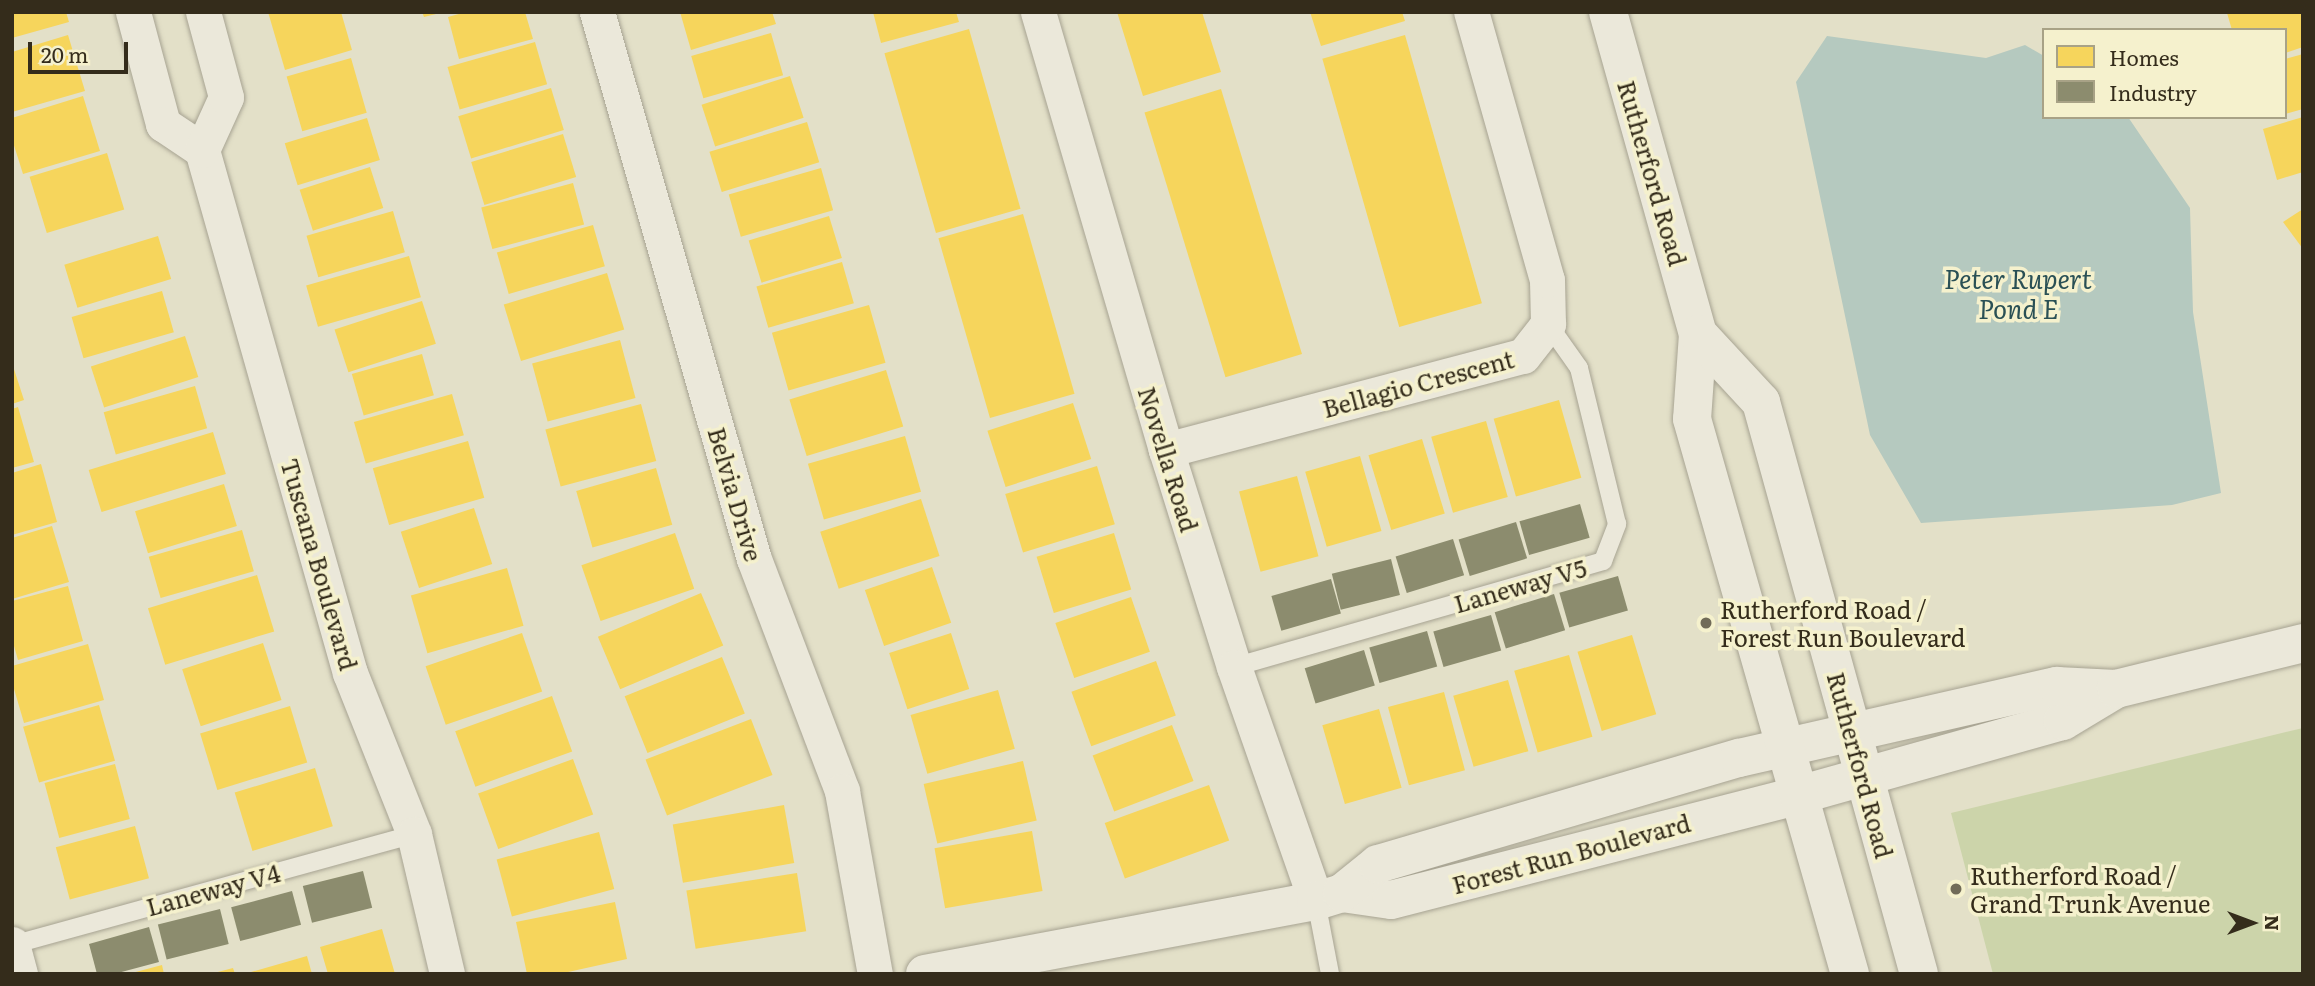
<!DOCTYPE html>
<style>
body{margin:0}
#map{position:relative;width:2315px;height:986px;overflow:hidden;background:#e3e0c8;font-family:Literata,serif}
div>[style]{position:absolute}
[style*='--x']{left:calc(var(--x)*1px);top:calc(var(--y)*1px);width:calc(var(--w)*1px);rotate:calc(var(--a)*1deg)}
.green>*{inset:0;background:#ccd4aa}
.water>*{inset:0;background:#b5c9bf}
.homes>*{inset:0;background:#f6d55c;transform-origin:0 0}
.industry>*{inset:0;background:#8c8c6e;transform-origin:0 0}
.roads{filter:drop-shadow(0 0 2px #a7a392) drop-shadow(0 0 2px #a7a392)}
.service>*{height:18px;margin:-9px;padding:0 9px;transform-origin:9px;border-radius:9px;background:#ebe8da}
.minor>*{height:35px;margin:-17.5px;padding:0 17.5px;transform-origin:17.5px;border-radius:17.5px;background:#ebe8da}
.tertiary>*{height:38px;margin:-19px;padding:0 19px;transform-origin:19px;border-radius:19px;background:#ebe8da}
.secondary>*{height:38px;margin:-19px;padding:0 19px;transform-origin:19px;border-radius:19px;background:#ebe8da}
.dots>*{width:19px;height:19px;translate:-50% -50%;box-sizing:border-box;border:4px solid #f5f1cd;border-radius:50%}
span{translate:-50% -50%;white-space:nowrap;text-align:center;line-height:1.15;-webkit-text-stroke:7px #f5f1cd;paint-order:stroke}
.street-label{font-size:24px;color:#342c1b}
.poi-label{font-size:24px;color:#342c1b}
.left{translate:0 -50%;text-align:left}
.water-label{font-size:26px;color:#2a5055;font-style:italic}
.frame{position:absolute;inset:0;border:14px solid #342c1b;pointer-events:none}
.legend{position:absolute;left:2042px;top:28px;width:245px;height:91px;box-sizing:border-box;background:#f5f1cd;border:2px solid #a8a286;margin:0;padding:9px 12px;list-style:none;font-size:21px;color:#342c1b}
.legend li{display:flex;align-items:center;gap:14px;height:35px}
.legend b{width:35px;border:2px solid #a8a286}
.north{position:absolute;left:2217px;top:888px;width:70px;height:70px;-webkit-text-stroke:5px #f5f1cd;paint-order:stroke;rotate:90deg;font-size:19px;font-weight:700;line-height:28px;text-align:center;color:#342c1b}
.north::after{content:'';display:block;margin:auto;width:24px;height:32px;background:#342c1b;clip-path:polygon(50% 0,100% 100%,50% 72%,0 100%)}
.scale{position:absolute;left:28px;top:42px;width:100px;height:32px;box-sizing:border-box;border:4px solid #342c1b;border-top:0;padding-left:9px;font-size:21px;line-height:24px;white-space:nowrap;color:#342c1b;-webkit-text-stroke:5px #f5f1cd;paint-order:stroke}
</style>
<div id="map">
<div class="green">
<div style="clip-path:polygon(2303px 728px,2303px 974px,1993px 974px,1951px 813px)"></div>
</div>
<div class="water">
<div style="clip-path:polygon(1827px 36px,1986px 58px,2025px 45px,2044px 56px,2044px 117px,2128px 117px,2190px 208px,2193px 312px,2221px 493px,2172px 505px,1921px 523px,1870px 435px,1796px 82px)"></div>
</div>
<div class="homes">
<div style="clip-path:polygon(12px 12px,66px 12px,69px 22px,12px 38px)"></div>
<div style="clip-path:polygon(268px 12px,341px 12px,352px 50px,285px 70px)"></div>
<div style="clip-path:polygon(422px 12px,440px 12px,440px 13px,424px 17px)"></div>
<div style="clip-path:polygon(466px 12px,525px 12px,533px 39px,459px 59px,448px 17px)"></div>
<div style="clip-path:polygon(680px 12px,772px 12px,776px 24px,691px 50px)"></div>
<div style="clip-path:polygon(873px 12px,956px 12px,959px 22px,881px 43px)"></div>
<div style="clip-path:polygon(1117px 12px,1202px 12px,1221px 72px,1143px 96px)"></div>
<div style="clip-path:polygon(1310px 12px,1402px 12px,1405px 21px,1321px 46px)"></div>
<div style="clip-path:polygon(2303px 12px,2303px 47px,2285px 53px,2285px 30px,2232px 30px,2227px 13px)"></div>
<div style="left:969px;top:29px;width:187px;height:88px;rotate:74deg"></div>
<div style="left:771px;top:33px;width:44px;height:83px;rotate:74deg"></div>
<div style="clip-path:polygon(68px 35px,85px 91px,12px 112px,12px 52px)"></div>
<div style="left:1405px;top:35px;width:279px;height:86px;rotate:74deg"></div>
<div style="left:535px;top:42px;width:44px;height:91px;rotate:74deg"></div>
<div style="clip-path:polygon(2303px 54px,2303px 109px,2285px 114px,2285px 59px)"></div>
<div style="left:351px;top:58px;width:57px;height:67px;rotate:74deg"></div>
<div style="left:790px;top:76px;width:44px;height:93px;rotate:72deg"></div>
<div style="left:551px;top:88px;width:44px;height:97px;rotate:73deg"></div>
<div style="left:1221px;top:89px;width:277px;height:80px;rotate:73deg"></div>
<div style="clip-path:polygon(83px 96px,100px 151px,23px 174px,12px 139px,12px 118px)"></div>
<div style="clip-path:polygon(2303px 117px,2303px 172px,2277px 180px,2263px 129px)"></div>
<div style="left:367px;top:118px;width:44px;height:86px;rotate:73deg"></div>
<div style="left:807px;top:122px;width:42px;height:102px;rotate:73deg"></div>
<div style="left:563px;top:134px;width:45px;height:96px;rotate:73deg"></div>
<div style="left:107px;top:153px;width:59px;height:81px;rotate:73deg"></div>
<div style="left:370px;top:167px;width:43px;height:74px;rotate:72deg"></div>
<div style="left:821px;top:168px;width:44px;height:96px;rotate:74deg"></div>
<div style="left:573px;top:183px;width:43px;height:95px;rotate:75deg"></div>
<div style="clip-path:polygon(2303px 209px,2303px 249px,2283px 222px)"></div>
<div style="left:393px;top:211px;width:43px;height:90px;rotate:74deg"></div>
<div style="left:1023px;top:214px;width:187px;height:88px;rotate:74deg"></div>
<div style="left:829px;top:216px;width:44px;height:84px;rotate:73deg"></div>
<div style="left:593px;top:225px;width:43px;height:100px;rotate:74deg"></div>
<div style="left:158px;top:236px;width:45px;height:98px;rotate:73deg"></div>
<div style="left:409px;top:256px;width:43px;height:107px;rotate:74deg"></div>
<div style="left:842px;top:262px;width:43px;height:89px;rotate:74deg"></div>
<div style="left:607px;top:273px;width:59px;height:108px;rotate:73deg"></div>
<div style="left:162px;top:291px;width:43px;height:94px;rotate:74deg"></div>
<div style="left:422px;top:301px;width:45px;height:92px;rotate:72deg"></div>
<div style="left:869px;top:305px;width:60px;height:101px;rotate:74deg"></div>
<div style="left:185px;top:336px;width:43px;height:99px;rotate:72deg"></div>
<div style="left:620px;top:340px;width:60px;height:91px;rotate:75deg"></div>
<div style="left:422px;top:354px;width:43px;height:73px;rotate:74deg"></div>
<div style="clip-path:polygon(12px 363px,24px 400px,12px 404px)"></div>
<div style="left:886px;top:370px;width:59px;height:101px;rotate:73deg"></div>
<div style="left:195px;top:386px;width:44px;height:95px;rotate:74deg"></div>
<div style="left:452px;top:394px;width:43px;height:102px;rotate:74deg"></div>
<div style="left:1559px;top:400px;width:81px;height:68px;rotate:74deg"></div>
<div style="left:1073px;top:403px;width:59px;height:90px;rotate:72deg"></div>
<div style="left:641px;top:404px;width:59px;height:99px;rotate:75deg"></div>
<div style="clip-path:polygon(18px 407px,34px 462px,12px 468px,12px 409px)"></div>
<div style="left:1486px;top:421px;width:79px;height:57px;rotate:74deg"></div>
<div style="left:213px;top:432px;width:44px;height:130px;rotate:73deg"></div>
<div style="left:905px;top:436px;width:58px;height:101px;rotate:74deg"></div>
<div style="left:1422px;top:439px;width:78px;height:56px;rotate:73deg"></div>
<div style="left:468px;top:441px;width:59px;height:99px;rotate:74deg"></div>
<div style="left:1360px;top:456px;width:78px;height:57px;rotate:74deg"></div>
<div style="clip-path:polygon(41px 464px,57px 522px,12px 535px,12px 473px)"></div>
<div style="left:1097px;top:466px;width:61px;height:96px;rotate:73deg"></div>
<div style="left:656px;top:468px;width:59px;height:83px;rotate:74deg"></div>
<div style="left:1297px;top:476px;width:83px;height:60px;rotate:75deg"></div>
<div style="left:224px;top:484px;width:44px;height:93px;rotate:73deg"></div>
<div style="left:921px;top:499px;width:60px;height:106px;rotate:72deg"></div>
<div style="left:474px;top:508px;width:59px;height:77px;rotate:72deg"></div>
<div style="clip-path:polygon(52px 526px,69px 582px,12px 599px,12px 538px)"></div>
<div style="left:242px;top:530px;width:43px;height:97px;rotate:74deg"></div>
<div style="left:675px;top:533px;width:59px;height:99px;rotate:71deg"></div>
<div style="left:1114px;top:533px;width:59px;height:81px;rotate:73deg"></div>
<div style="left:932px;top:567px;width:59px;height:71px;rotate:71deg"></div>
<div style="left:507px;top:568px;width:60px;height:100px;rotate:74deg"></div>
<div style="left:257px;top:575px;width:59px;height:114px;rotate:73deg"></div>
<div style="clip-path:polygon(68px 586px,83px 641px,18px 660px,12px 639px,12px 601px)"></div>
<div style="left:701px;top:593px;width:57px;height:112px;rotate:67deg"></div>
<div style="left:1131px;top:597px;width:58px;height:80px;rotate:71deg"></div>
<div style="left:522px;top:633px;width:62px;height:102px;rotate:71deg"></div>
<div style="left:951px;top:633px;width:59px;height:65px;rotate:72deg"></div>
<div style="left:1632px;top:635px;width:83px;height:57px;rotate:73deg"></div>
<div style="left:263px;top:643px;width:60px;height:85px;rotate:72deg"></div>
<div style="clip-path:polygon(88px 644px,104px 700px,24px 723px,12px 682px,12px 666px)"></div>
<div style="left:1569px;top:655px;width:85px;height:57px;rotate:74deg"></div>
<div style="left:722px;top:657px;width:61px;height:105px;rotate:68deg"></div>
<div style="left:1156px;top:661px;width:58px;height:90px;rotate:70deg"></div>
<div style="left:1508px;top:680px;width:74px;height:57px;rotate:74deg"></div>
<div style="left:998px;top:690px;width:61px;height:91px;rotate:74deg"></div>
<div style="left:1444px;top:692px;width:81px;height:58px;rotate:75deg"></div>
<div style="left:552px;top:696px;width:59px;height:103px;rotate:70deg"></div>
<div style="left:99px;top:705px;width:58px;height:79px;rotate:74deg"></div>
<div style="left:290px;top:706px;width:59px;height:94px;rotate:73deg"></div>
<div style="left:1379px;top:709px;width:82px;height:59px;rotate:74deg"></div>
<div style="left:751px;top:719px;width:60px;height:113px;rotate:69deg"></div>
<div style="left:1172px;top:725px;width:60px;height:85px;rotate:69deg"></div>
<div style="left:573px;top:759px;width:59px;height:101px;rotate:70deg"></div>
<div style="left:1023px;top:761px;width:61px;height:102px;rotate:77deg"></div>
<div style="left:115px;top:764px;width:57px;height:73px;rotate:75deg"></div>
<div style="left:315px;top:768px;width:61px;height:84px;rotate:73deg"></div>
<div style="left:1209px;top:785px;width:59px;height:111px;rotate:70deg"></div>
<div style="left:784px;top:805px;width:59px;height:113px;rotate:80deg"></div>
<div style="left:135px;top:826px;width:54px;height:82px;rotate:75deg"></div>
<div style="left:1032px;top:831px;width:61px;height:99px;rotate:80deg"></div>
<div style="left:599px;top:832px;width:59px;height:106px;rotate:75deg"></div>
<div style="left:797px;top:873px;width:59px;height:112px;rotate:81deg"></div>
<div style="clip-path:polygon(615px 902px,627px 959px,559px 974px,527px 974px,516px 922px)"></div>
<div style="clip-path:polygon(382px 929px,395px 974px,328px 974px,320px 947px)"></div>
<div style="clip-path:polygon(307px 956px,312px 974px,252px 974px,251px 972px)"></div>
<div style="clip-path:polygon(162px 965px,164px 974px,132px 974px,132px 973px)"></div>
<div style="clip-path:polygon(233px 968px,235px 974px,214px 974px,214px 973px)"></div>
</div>
<div class="industry">
<div style="left:1580px;top:504px;width:35px;height:63px;rotate:74deg"></div>
<div style="left:1516px;top:522px;width:38px;height:60px;rotate:73deg"></div>
<div style="left:1453px;top:539px;width:38px;height:60px;rotate:73deg"></div>
<div style="left:1391px;top:559px;width:37px;height:61px;rotate:76deg"></div>
<div style="left:1618px;top:576px;width:36px;height:61px;rotate:74deg"></div>
<div style="left:1331px;top:579px;width:36px;height:62px;rotate:74deg"></div>
<div style="left:1554px;top:594px;width:38px;height:62px;rotate:73deg"></div>
<div style="left:1491px;top:615px;width:37px;height:60px;rotate:74deg"></div>
<div style="left:1427px;top:631px;width:37px;height:60px;rotate:74deg"></div>
<div style="left:1364px;top:650px;width:37px;height:62px;rotate:73deg"></div>
<div style="left:363px;top:871px;width:38px;height:62px;rotate:76deg"></div>
<div style="left:292px;top:891px;width:35px;height:63px;rotate:75deg"></div>
<div style="left:220px;top:909px;width:36px;height:64px;rotate:76deg"></div>
<div style="clip-path:polygon(149px 927px,159px 962px,114px 974px,97px 974px,89px 944px)"></div>
</div>
<div class="roads">
<div class="service">
<div style="--x:1234;--y:667;--w:384;--a:-16"></div>
<div style="--x:1603;--y:561;--w:40;--a:-69"></div>
<div style="--x:1617;--y:524;--w:161;--a:-103.7"></div>
<div style="--x:1579;--y:368;--w:54;--a:-125.2"></div>
<div style="--x:1316;--y:901;--w:74;--a:79.1"></div>
<div style="--x:12;--y:945;--w:417;--a:-15.4"></div>
</div>
<div class="minor">
<div style="--x:133;--y:12;--w:116;--a:75"></div>
<div style="--x:163;--y:124;--w:47;--a:33.7"></div>
<div style="--x:202;--y:150;--w:544;--a:74.2"></div>
<div style="--x:350;--y:673;--w:173;--a:68.3"></div>
<div style="--x:414;--y:834;--w:144;--a:76.7"></div>
<div style="--x:597;--y:12;--w:569;--a:73.99"></div>
<div style="--x:754;--y:559;--w:248;--a:69.2"></div>
<div style="--x:842;--y:791;--w:186;--a:79.8"></div>
<div style="--x:1038;--y:12;--w:456;--a:73.7"></div>
<div style="--x:1166;--y:450;--w:227;--a:72.6"></div>
<div style="--x:1234;--y:667;--w:248;--a:70.7"></div>
<div style="--x:202;--y:150;--w:58;--a:-65.6"></div>
<div style="--x:226;--y:97;--w:88;--a:-105.1"></div>
<div style="--x:1166;--y:450;--w:369;--a:-14.8"></div>
<div style="--x:1523;--y:356;--w:41;--a:-52"></div>
<div style="--x:1548;--y:324;--w:44;--a:-91.3"></div>
<div style="--x:1547;--y:280;--w:279;--a:-105.8"></div>
<div style="--x:12;--y:944;--w:31;--a:75"></div>
</div>
<div class="tertiary">
<div style="--x:1342;--y:893;--w:49;--a:8.1"></div>
<div style="--x:1391;--y:900;--w:421;--a:-14.4"></div>
<div style="--x:1799;--y:795;--w:274;--a:-15.7"></div>
<div style="--x:2063;--y:721;--w:62;--a:-31.1"></div>
<div style="--x:925;--y:974;--w:398;--a:-10.6"></div>
<div style="--x:1316;--y:901;--w:27;--a:-17"></div>
<div style="--x:1342;--y:893;--w:46;--a:-38.9"></div>
<div style="--x:1378;--y:864;--w:376;--a:-16.4"></div>
<div style="--x:1739;--y:758;--w:326;--a:-12.8"></div>
<div style="--x:2057;--y:686;--w:59;--a:2.9"></div>
<div style="--x:2116;--y:689;--w:193;--a:-13.8"></div>
</div>
<div class="secondary">
<div style="--x:1608;--y:12;--w:334;--a:74.4"></div>
<div style="--x:1698;--y:334;--w:85;--a:94"></div>
<div style="--x:1692;--y:419;--w:577;--a:74.11"></div>
<div style="--x:1698;--y:334;--w:93;--a:47.2"></div>
<div style="--x:1761;--y:402;--w:593;--a:74.56"></div>
</div>
</div>
<div class="dots">
<div style="left:1706px;top:623px;background:#716b58"></div>
<div style="left:1956px;top:889px;background:#716b58"></div>
</div>
<div class="street-label">
<span style="left:1653px;top:173px;rotate:74deg">Rutherford Road</span>
<span style="left:1418px;top:383px;rotate:-15deg">Bellagio Crescent</span>
<span style="left:1169px;top:459px;rotate:73deg">Novella Road</span>
<span style="left:736px;top:494px;rotate:74deg">Belvia Drive</span>
<span style="left:320px;top:564px;rotate:74deg">Tuscana Boulevard</span>
<span style="left:1520px;top:585px;rotate:-16deg">Laneway V5</span>
<span style="left:1861px;top:765px;rotate:75deg">Rutherford Road</span>
<span style="left:1571px;top:853px;rotate:-15deg">Forest Run Boulevard</span>
<span style="left:213px;top:889px;rotate:-15deg">Laneway V4</span>
</div>
<div class="poi-label">
<span class="left" style="left:1720px;top:623px">Rutherford Road /<br>Forest Run Boulevard</span>
<span class="left" style="left:1970px;top:889px">Rutherford Road /<br>Grand Trunk Avenue</span>
</div>
<div class="water-label">
<span style="left:2018px;top:293px">Peter Rupert<br>Pond E</span>
</div>
<div class="frame"></div>
<ul class="legend">
<li><b style="height:19px;background:#f6d55c"></b>Homes</li>
<li><b style="height:19px;background:#8c8c6e"></b>Industry</li>
</ul>
<div class="north">N</div>
<div class="scale">20 m</div>
</div>
